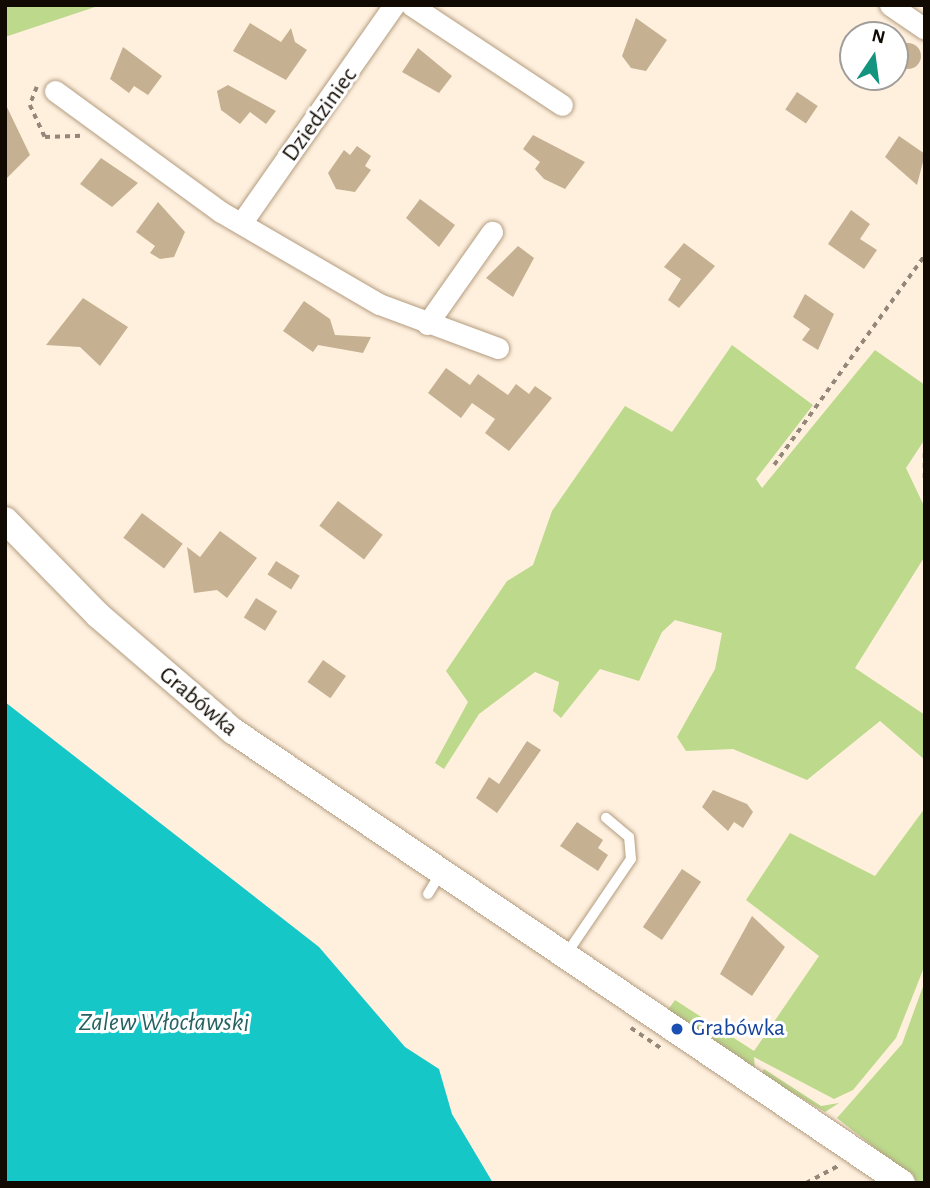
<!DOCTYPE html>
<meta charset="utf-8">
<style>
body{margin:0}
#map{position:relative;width:930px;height:1188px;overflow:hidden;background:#fff0de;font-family:"Alegreya Sans",sans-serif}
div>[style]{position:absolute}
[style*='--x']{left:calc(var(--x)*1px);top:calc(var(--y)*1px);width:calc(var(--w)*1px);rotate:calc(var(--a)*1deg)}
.green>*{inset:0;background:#bcd98c}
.water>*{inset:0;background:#16c7c7}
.building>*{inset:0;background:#c5b092;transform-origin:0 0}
.round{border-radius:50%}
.path>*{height:3.5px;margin-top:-1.75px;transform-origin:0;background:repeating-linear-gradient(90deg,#928779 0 5px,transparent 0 10px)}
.roads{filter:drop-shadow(0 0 2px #b39d80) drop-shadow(0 0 2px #b39d80)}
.service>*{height:10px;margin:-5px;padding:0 5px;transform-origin:5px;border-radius:5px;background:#fff}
.minor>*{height:21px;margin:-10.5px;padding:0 10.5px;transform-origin:10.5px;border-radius:10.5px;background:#fff}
.tertiary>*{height:26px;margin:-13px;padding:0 13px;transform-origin:13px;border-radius:13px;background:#fff}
.dots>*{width:19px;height:19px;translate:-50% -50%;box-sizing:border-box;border:4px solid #fff;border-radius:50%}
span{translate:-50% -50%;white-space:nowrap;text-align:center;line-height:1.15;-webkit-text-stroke:6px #fff;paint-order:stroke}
.street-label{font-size:24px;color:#110a02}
.transit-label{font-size:24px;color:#164399}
.left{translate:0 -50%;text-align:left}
.water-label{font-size:26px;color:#256262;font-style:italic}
.frame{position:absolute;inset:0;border:7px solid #110a02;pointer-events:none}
.north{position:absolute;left:839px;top:21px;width:70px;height:70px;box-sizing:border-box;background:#fff;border:2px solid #a09d9a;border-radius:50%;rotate:13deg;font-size:19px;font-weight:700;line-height:28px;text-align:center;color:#110a02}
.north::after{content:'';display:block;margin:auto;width:24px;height:32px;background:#12947e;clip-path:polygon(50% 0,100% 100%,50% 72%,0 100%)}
</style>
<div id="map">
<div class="green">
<div style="clip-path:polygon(5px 5px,101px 5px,5px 37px)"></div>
<div style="clip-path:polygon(732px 345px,813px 405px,756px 479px,762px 488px,875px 350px,925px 385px,925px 439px,906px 468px,925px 508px,925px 556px,855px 668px,925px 715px,925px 760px,880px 721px,807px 780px,733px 749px,686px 751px,677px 737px,715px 669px,722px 633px,675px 620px,662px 632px,639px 681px,600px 669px,561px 718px,553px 711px,559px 682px,535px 672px,479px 714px,444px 769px,435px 763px,468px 702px,446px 671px,507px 581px,533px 565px,552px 511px,625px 406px,672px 432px)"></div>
<div style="clip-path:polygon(925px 808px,925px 965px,896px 1038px,853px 1090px,834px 1099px,754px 1057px,755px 1070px,667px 1011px,675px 1000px,754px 1051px,819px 956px,746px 900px,790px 833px,875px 876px)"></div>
<div style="clip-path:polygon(925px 981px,925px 1183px,919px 1183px,837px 1118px,902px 1044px)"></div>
<div style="clip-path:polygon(764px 1069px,821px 1106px,839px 1103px,825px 1112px,761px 1074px)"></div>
</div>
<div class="water">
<div style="clip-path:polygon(5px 702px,319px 947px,405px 1047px,439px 1069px,452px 1114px,493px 1183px,5px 1183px)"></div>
</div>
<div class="building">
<div style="clip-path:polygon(636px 18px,667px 40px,646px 71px,631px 68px,622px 56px)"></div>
<div style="clip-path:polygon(250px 23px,281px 42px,291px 28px,295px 42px,307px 50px,286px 80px,233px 51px)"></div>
<div class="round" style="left:895px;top:43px;width:26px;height:26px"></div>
<div style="clip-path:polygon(123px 47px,162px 76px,148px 95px,134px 86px,129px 93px,110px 79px)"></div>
<div style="clip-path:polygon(418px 48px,452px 76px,439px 93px,402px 72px)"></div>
<div style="clip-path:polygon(228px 85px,276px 111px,266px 124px,250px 112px,240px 124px,221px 110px,217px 91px)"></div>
<div style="left:797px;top:92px;width:25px;height:21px;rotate:34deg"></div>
<div style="clip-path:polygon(5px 103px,30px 155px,5px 180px)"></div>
<div style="clip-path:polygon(533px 135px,585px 162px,565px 189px,544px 179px,535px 169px,540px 162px,523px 149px)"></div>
<div style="clip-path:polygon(899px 136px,925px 154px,917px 185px,885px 157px)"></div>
<div style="clip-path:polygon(357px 146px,371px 156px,365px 166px,371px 170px,355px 192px,336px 189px,328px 173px,344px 150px,350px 155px)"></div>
<div style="clip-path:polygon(101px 158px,138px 183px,112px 207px,80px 184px)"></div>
<div style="clip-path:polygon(420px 199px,455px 225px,439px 247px,406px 218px)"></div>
<div style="clip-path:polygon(158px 202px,185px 232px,174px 257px,160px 259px,150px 253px,155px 246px,136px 232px)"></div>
<div style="clip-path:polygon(851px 210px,870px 224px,860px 239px,877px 250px,864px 269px,828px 244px)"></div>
<div style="clip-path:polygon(684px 243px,715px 266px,679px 308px,668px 300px,681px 279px,664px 267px)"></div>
<div style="clip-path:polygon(518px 246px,534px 258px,513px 297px,486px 278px)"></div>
<div style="clip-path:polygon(805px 294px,834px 314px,818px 350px,802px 340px,810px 329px,793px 317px)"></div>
<div style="clip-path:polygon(83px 298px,128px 327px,100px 366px,80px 347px,46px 345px)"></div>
<div style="clip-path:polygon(304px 301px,330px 319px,335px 335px,371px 337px,363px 353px,318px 345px,313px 352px,283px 331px)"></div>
<div style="clip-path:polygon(446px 368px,470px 385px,478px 374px,508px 395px,516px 384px,529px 394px,535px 386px,552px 398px,509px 451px,485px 433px,495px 419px,472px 403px,461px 418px,428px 393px)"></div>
<div style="left:338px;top:501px;width:56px;height:31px;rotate:37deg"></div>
<div style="left:142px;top:513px;width:51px;height:31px;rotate:37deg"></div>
<div style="clip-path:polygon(220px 531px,257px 558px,227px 598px,217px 590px,194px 593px,187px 547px,200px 557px)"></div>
<div style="left:276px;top:561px;width:28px;height:16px;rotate:32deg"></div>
<div style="left:256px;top:598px;width:25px;height:23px;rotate:32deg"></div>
<div style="left:323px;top:660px;width:28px;height:27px;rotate:35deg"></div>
<div style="clip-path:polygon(527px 741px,541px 750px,497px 813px,476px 798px,489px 777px,499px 784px)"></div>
<div style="clip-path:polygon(713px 790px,747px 804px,753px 812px,743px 828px,734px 822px,728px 831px,702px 807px)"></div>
<div style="clip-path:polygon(577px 822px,603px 840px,598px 848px,608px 855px,598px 871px,560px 846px)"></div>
<div style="left:682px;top:869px;width:23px;height:70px;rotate:34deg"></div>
<div style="clip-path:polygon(752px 916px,785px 947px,752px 996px,720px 974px)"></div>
</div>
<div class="path">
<div style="--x:37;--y:87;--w:19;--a:111"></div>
<div style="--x:30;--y:105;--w:35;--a:65"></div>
<div style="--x:45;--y:137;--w:38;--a:-2"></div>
<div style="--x:925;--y:453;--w:30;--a:90"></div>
<div style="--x:774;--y:465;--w:259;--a:-54.3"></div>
<div style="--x:631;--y:1028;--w:37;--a:34"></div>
<div style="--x:806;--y:1183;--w:38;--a:-28"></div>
</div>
<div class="roads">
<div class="service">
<div style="--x:428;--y:894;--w:23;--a:-59"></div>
<div style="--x:565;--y:956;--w:117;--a:-55.8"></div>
<div style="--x:631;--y:859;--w:22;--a:-95"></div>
<div style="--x:629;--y:837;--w:30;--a:-140"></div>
</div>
<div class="minor">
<div style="--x:411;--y:5;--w:181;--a:33.5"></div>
<div style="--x:890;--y:5;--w:42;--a:34.4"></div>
<div style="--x:55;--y:91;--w:205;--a:36.1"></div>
<div style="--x:221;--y:212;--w:183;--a:30.2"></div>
<div style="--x:379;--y:304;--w:127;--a:20.3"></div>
<div style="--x:242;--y:222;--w:265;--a:-55"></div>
<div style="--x:427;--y:324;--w:113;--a:-54.8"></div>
</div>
<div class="tertiary">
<div style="--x:5;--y:520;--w:133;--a:45.6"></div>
<div style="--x:98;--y:615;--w:178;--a:40.7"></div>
<div style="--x:233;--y:731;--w:807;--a:34.04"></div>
</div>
</div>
<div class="dots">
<div style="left:677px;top:1029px;background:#1a4fb4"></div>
</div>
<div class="street-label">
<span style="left:320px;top:115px;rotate:-54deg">Dziedziniec</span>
<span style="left:198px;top:702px;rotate:40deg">Grabówka</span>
</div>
<div class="transit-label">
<span class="left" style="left:691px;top:1029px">Grabówka</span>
</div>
<div class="water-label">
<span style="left:164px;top:1023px">Zalew Włocławski</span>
</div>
<div class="frame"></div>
<div class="north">N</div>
</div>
